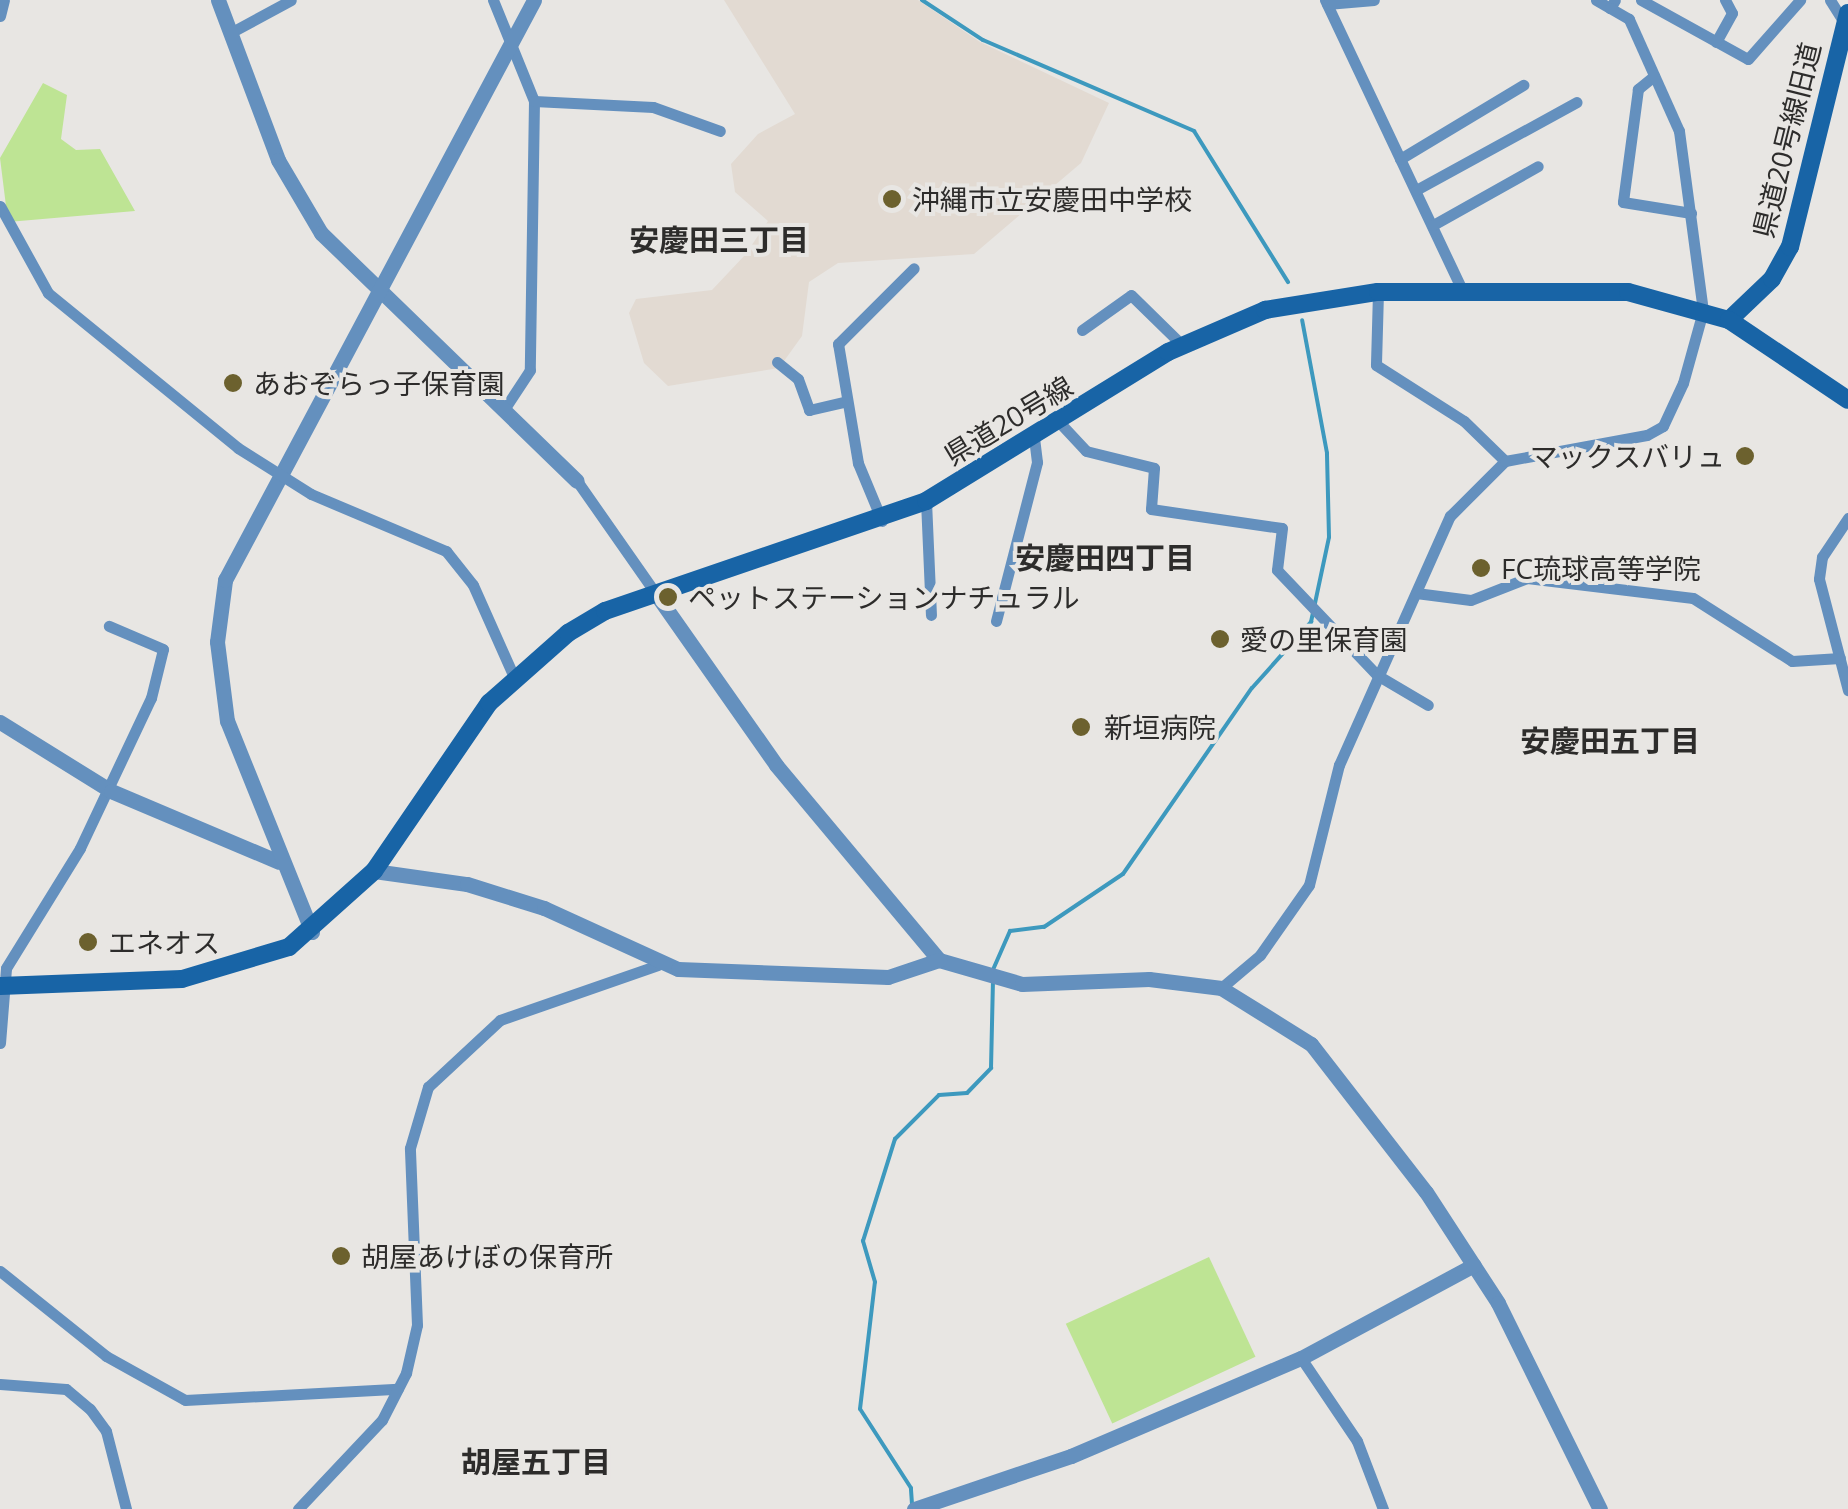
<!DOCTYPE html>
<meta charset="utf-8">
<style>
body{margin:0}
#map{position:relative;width:1848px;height:1509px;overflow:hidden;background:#e8e6e3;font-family:"Open Sans","Noto Sans JP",sans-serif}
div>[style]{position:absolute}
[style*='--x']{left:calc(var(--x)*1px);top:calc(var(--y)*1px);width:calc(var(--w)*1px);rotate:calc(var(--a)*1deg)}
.built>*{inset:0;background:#e2dad2}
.green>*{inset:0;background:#bee494;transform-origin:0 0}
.stream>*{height:4px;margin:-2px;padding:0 2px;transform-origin:2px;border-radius:2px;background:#3d99be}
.minor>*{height:11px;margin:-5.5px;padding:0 5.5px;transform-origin:5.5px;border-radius:5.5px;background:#6490be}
.tertiary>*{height:15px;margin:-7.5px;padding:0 7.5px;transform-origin:7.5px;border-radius:7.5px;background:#6490be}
.secondary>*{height:18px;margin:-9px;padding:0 9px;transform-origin:9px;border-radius:9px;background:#1864a6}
.minor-bridge>*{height:11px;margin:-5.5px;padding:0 5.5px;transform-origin:5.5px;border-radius:5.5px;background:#6490be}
.dots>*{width:28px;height:28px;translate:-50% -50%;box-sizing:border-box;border:5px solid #e8e6e3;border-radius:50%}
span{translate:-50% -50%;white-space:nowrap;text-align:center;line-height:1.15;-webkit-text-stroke:8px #e8e6e3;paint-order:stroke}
.street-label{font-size:28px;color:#2d2c2b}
.poi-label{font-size:28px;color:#2d2c2b}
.left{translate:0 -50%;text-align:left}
.right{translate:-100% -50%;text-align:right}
.neighbourhood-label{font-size:30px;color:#2d2c2b;font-weight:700}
</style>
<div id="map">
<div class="built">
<div style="clip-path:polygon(724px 0,918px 0,980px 42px,1109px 103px,1081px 163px,974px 254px,838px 263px,809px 282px,802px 336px,779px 368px,668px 386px,644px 363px,629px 313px,636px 299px,712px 290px,745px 255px,768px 221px,735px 192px,731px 164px,758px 134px,795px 114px)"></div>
</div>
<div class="green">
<div style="clip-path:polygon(43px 83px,67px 95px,61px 139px,76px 150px,100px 149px,135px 211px,8px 222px,0 158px)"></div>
<div style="left:1209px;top:1257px;width:110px;height:158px;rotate:65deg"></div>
</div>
<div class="stream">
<div style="--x:922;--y:0;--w:73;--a:33.3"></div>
<div style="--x:983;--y:40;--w:230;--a:23.3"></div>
<div style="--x:1194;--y:131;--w:178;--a:58.1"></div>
<div style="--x:992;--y:972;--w:45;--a:-66.3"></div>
<div style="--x:1010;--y:931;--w:34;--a:-7"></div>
<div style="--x:1044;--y:927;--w:95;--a:-33.9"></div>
<div style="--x:1123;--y:874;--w:226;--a:-55.3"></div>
<div style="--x:1252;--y:688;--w:89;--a:-48.2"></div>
<div style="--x:1311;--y:622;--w:87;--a:-78"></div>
<div style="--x:1329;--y:537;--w:84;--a:-91.4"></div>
<div style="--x:1327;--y:453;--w:135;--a:-100.6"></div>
<div style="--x:912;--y:1504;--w:16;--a:-94"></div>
<div style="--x:911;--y:1488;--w:94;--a:-122.8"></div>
<div style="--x:860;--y:1409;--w:128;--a:-83.3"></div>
<div style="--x:875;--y:1282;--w:43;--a:-106.3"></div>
<div style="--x:863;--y:1241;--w:107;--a:-72.6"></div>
<div style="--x:895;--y:1139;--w:62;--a:-45"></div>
<div style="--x:939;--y:1095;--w:28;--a:-4"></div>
<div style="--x:967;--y:1093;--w:35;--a:-46"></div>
<div style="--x:991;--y:1068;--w:87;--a:-88.7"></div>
</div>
<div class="minor">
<div style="--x:493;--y:0;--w:109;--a:67.9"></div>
<div style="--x:534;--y:101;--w:269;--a:90.9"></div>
<div style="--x:530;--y:370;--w:42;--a:123.3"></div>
<div style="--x:1325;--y:0;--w:321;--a:64.7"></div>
<div style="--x:1596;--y:0;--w:16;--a:30"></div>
<div style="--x:1610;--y:8;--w:9;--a:-58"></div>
<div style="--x:1641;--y:0;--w:122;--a:28.9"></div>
<div style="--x:1748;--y:59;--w:79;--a:-48.6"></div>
<div style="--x:1830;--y:0;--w:25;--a:58"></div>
<div style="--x:1327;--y:4;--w:47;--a:-4.9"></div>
<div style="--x:0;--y:16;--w:16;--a:-76"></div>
<div style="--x:230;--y:33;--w:69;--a:-28.4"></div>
<div style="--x:1716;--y:42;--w:33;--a:-61"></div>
<div style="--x:1732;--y:13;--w:15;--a:-118"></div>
<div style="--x:1654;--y:76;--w:21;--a:141"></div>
<div style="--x:1638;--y:89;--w:114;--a:97.6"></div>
<div style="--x:1623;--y:202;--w:69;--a:9.2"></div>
<div style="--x:534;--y:101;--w:119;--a:2.9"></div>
<div style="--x:653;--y:107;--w:71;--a:19.7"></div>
<div style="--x:1400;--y:159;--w:144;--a:-31"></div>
<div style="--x:1416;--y:190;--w:183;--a:-28.7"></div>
<div style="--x:0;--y:206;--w:99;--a:61.1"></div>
<div style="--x:48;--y:293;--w:245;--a:39.2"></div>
<div style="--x:1433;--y:225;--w:120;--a:-29.3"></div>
<div style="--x:1378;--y:292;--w:73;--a:91.6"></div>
<div style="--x:1376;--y:365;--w:104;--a:32.5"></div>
<div style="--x:1464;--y:421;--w:57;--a:44.3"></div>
<div style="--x:1082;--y:330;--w:60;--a:-35.5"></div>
<div style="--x:1131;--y:295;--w:71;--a:44.4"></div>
<div style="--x:777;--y:362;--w:27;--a:39"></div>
<div style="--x:798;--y:379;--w:33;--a:70"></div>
<div style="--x:809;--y:410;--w:37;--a:-13"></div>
<div style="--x:1060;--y:423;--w:38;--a:47"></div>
<div style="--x:1086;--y:451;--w:70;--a:14"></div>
<div style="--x:1154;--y:468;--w:41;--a:94.2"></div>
<div style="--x:1151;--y:509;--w:132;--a:8.3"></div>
<div style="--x:1282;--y:528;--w:42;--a:96.8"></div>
<div style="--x:1277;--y:570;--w:145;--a:46.4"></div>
<div style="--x:1377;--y:675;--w:59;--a:30.5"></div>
<div style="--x:577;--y:481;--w:138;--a:55"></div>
<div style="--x:311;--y:494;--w:147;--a:22.9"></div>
<div style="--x:446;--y:551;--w:43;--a:51.5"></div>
<div style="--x:473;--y:585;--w:98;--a:66"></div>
<div style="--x:926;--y:501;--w:114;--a:87.5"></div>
<div style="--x:1848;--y:518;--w:47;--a:123.7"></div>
<div style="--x:1822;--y:557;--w:22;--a:98"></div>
<div style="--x:1819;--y:579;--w:115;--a:75.4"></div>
<div style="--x:882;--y:521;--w:63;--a:-112.5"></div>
<div style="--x:858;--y:463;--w:121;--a:-99.5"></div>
<div style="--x:838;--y:344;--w:107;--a:-45"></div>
<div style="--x:1416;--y:593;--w:55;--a:7.3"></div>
<div style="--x:1471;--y:600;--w:60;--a:-21.4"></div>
<div style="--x:1527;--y:578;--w:167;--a:6.9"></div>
<div style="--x:1693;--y:598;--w:117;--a:32.5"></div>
<div style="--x:1792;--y:661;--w:48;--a:-3.6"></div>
<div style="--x:996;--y:621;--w:164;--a:-75.5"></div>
<div style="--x:1037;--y:462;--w:23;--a:-97"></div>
<div style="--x:1221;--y:988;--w:51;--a:-40.2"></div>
<div style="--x:1260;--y:955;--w:85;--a:-55"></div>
<div style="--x:1309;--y:885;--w:124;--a:-76"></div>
<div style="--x:1339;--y:765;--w:273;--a:-66"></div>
<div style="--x:1450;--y:516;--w:78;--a:-45"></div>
<div style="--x:1505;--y:461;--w:144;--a:-10.4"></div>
<div style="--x:1647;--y:435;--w:18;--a:-29"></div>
<div style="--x:1663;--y:426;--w:47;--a:-65.1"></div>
<div style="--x:1683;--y:383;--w:75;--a:-74.5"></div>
<div style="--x:1703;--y:311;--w:182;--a:-97.6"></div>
<div style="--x:1679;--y:131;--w:123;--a:-114.1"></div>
<div style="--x:1629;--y:19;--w:22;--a:-150"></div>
<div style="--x:0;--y:1043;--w:75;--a:-85.4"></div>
<div style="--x:6;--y:968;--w:141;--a:-58.3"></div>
<div style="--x:80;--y:848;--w:166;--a:-64.7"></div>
<div style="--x:151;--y:698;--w:50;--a:-76.2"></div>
<div style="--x:163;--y:649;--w:59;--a:-156.9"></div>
<div style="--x:0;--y:1271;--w:136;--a:38.7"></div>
<div style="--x:106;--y:1356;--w:90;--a:29.1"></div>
<div style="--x:185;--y:1400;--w:213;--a:-3"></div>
<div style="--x:1301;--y:1358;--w:100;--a:56"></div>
<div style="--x:1357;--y:1441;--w:73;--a:69.1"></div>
<div style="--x:0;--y:1384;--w:66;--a:4.3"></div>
<div style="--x:66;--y:1389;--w:31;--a:40"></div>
<div style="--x:90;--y:1409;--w:27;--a:54"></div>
<div style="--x:106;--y:1431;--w:81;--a:75.6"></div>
<div style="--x:298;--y:1509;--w:122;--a:-46.7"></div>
<div style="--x:382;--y:1420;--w:53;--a:-62.9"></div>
<div style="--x:406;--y:1373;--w:49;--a:-77.1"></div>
<div style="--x:417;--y:1325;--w:177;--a:-92.3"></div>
<div style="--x:410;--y:1148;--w:64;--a:-73.6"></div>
<div style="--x:428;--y:1087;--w:98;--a:-42.9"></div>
<div style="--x:500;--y:1020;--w:167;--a:-19.2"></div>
</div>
<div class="tertiary">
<div style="--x:218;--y:0;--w:171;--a:69.4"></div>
<div style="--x:278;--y:160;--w:85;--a:59.5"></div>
<div style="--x:321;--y:233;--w:356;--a:44.1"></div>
<div style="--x:656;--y:594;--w:209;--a:54.9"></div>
<div style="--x:776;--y:765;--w:254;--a:50.1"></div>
<div style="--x:939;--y:960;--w:86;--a:16.1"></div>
<div style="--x:1022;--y:984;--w:127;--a:-2.3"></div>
<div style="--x:1149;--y:979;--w:73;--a:7.1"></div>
<div style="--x:1221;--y:988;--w:106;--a:31.9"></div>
<div style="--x:1311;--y:1044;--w:187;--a:52.2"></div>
<div style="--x:1426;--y:1192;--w:132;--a:57"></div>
<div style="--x:1498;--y:1303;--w:230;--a:63.7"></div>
<div style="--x:0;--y:722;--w:131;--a:31.9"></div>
<div style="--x:111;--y:791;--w:182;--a:22.9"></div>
<div style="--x:374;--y:871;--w:94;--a:8"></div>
<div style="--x:467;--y:884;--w:81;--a:17.3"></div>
<div style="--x:544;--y:908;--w:147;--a:24.5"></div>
<div style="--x:678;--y:969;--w:210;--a:2.2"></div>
<div style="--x:888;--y:977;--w:54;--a:-18.4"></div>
<div style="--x:312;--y:932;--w:227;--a:-111.9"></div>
<div style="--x:227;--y:721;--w:80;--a:-97.2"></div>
<div style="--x:217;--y:642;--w:63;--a:-82.6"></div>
<div style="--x:225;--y:580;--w:657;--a:-61.95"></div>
<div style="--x:914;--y:1509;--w:166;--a:-18.7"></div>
<div style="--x:1071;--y:1456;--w:250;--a:-23.1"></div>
<div style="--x:1301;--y:1358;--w:196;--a:-28.3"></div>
</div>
<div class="secondary">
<div style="--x:1729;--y:320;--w:59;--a:-43.6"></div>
<div style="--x:1772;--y:279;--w:37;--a:-61"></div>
<div style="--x:1790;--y:247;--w:241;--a:-76.1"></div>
<div style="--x:0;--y:986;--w:182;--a:-2.2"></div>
<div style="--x:182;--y:979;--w:112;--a:-16.7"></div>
<div style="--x:289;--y:947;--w:114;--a:-41.8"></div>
<div style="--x:374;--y:871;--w:204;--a:-55.6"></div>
<div style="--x:489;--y:703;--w:106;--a:-41.5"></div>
<div style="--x:568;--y:633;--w:43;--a:-30.7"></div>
<div style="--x:605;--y:611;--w:339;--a:-18.9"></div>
<div style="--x:926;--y:501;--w:284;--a:-31.6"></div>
<div style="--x:1168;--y:352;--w:106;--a:-23.4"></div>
<div style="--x:1265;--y:310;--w:114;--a:-9.1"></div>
<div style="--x:1378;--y:292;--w:250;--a:0"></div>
<div style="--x:1628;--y:292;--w:105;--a:15.5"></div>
<div style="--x:1729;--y:320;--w:143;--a:33.9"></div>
</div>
<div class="minor-bridge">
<div style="--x:238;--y:448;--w:86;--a:32.2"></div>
</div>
<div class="dots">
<div style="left:892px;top:199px;background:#6c612e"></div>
<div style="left:233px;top:383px;background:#6c612e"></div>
<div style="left:1745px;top:456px;background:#6c612e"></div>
<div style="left:1481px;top:568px;background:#6c612e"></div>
<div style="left:668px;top:597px;background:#6c612e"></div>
<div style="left:1220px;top:639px;background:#6c612e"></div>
<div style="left:1081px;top:727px;background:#6c612e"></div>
<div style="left:88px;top:942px;background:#6c612e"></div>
<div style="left:341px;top:1256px;background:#6c612e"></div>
</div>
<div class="street-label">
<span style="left:1786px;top:140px;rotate:-76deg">県道20号線旧道</span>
<span style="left:1008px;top:420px;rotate:-31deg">県道20号線</span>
</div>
<div class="poi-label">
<span class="left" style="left:912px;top:199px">沖縄市立安慶田中学校</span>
<span class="left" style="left:253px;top:383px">あおぞらっ子保育園</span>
<span class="right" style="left:1725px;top:456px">マックスバリュ</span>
<span class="left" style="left:1501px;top:568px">FC琉球高等学院</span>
<span class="left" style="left:688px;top:597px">ペットステーションナチュラル</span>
<span class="left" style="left:1240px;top:639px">愛の里保育園</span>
<span class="left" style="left:1104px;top:727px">新垣病院</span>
<span class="left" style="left:108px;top:942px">エネオス</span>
<span class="left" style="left:361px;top:1256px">胡屋あけぼの保育所</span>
</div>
<div class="neighbourhood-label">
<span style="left:719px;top:240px">安慶田三丁目</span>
<span style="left:1105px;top:558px">安慶田四丁目</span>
<span style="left:1610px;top:741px">安慶田五丁目</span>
<span style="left:536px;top:1462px">胡屋五丁目</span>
</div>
</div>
